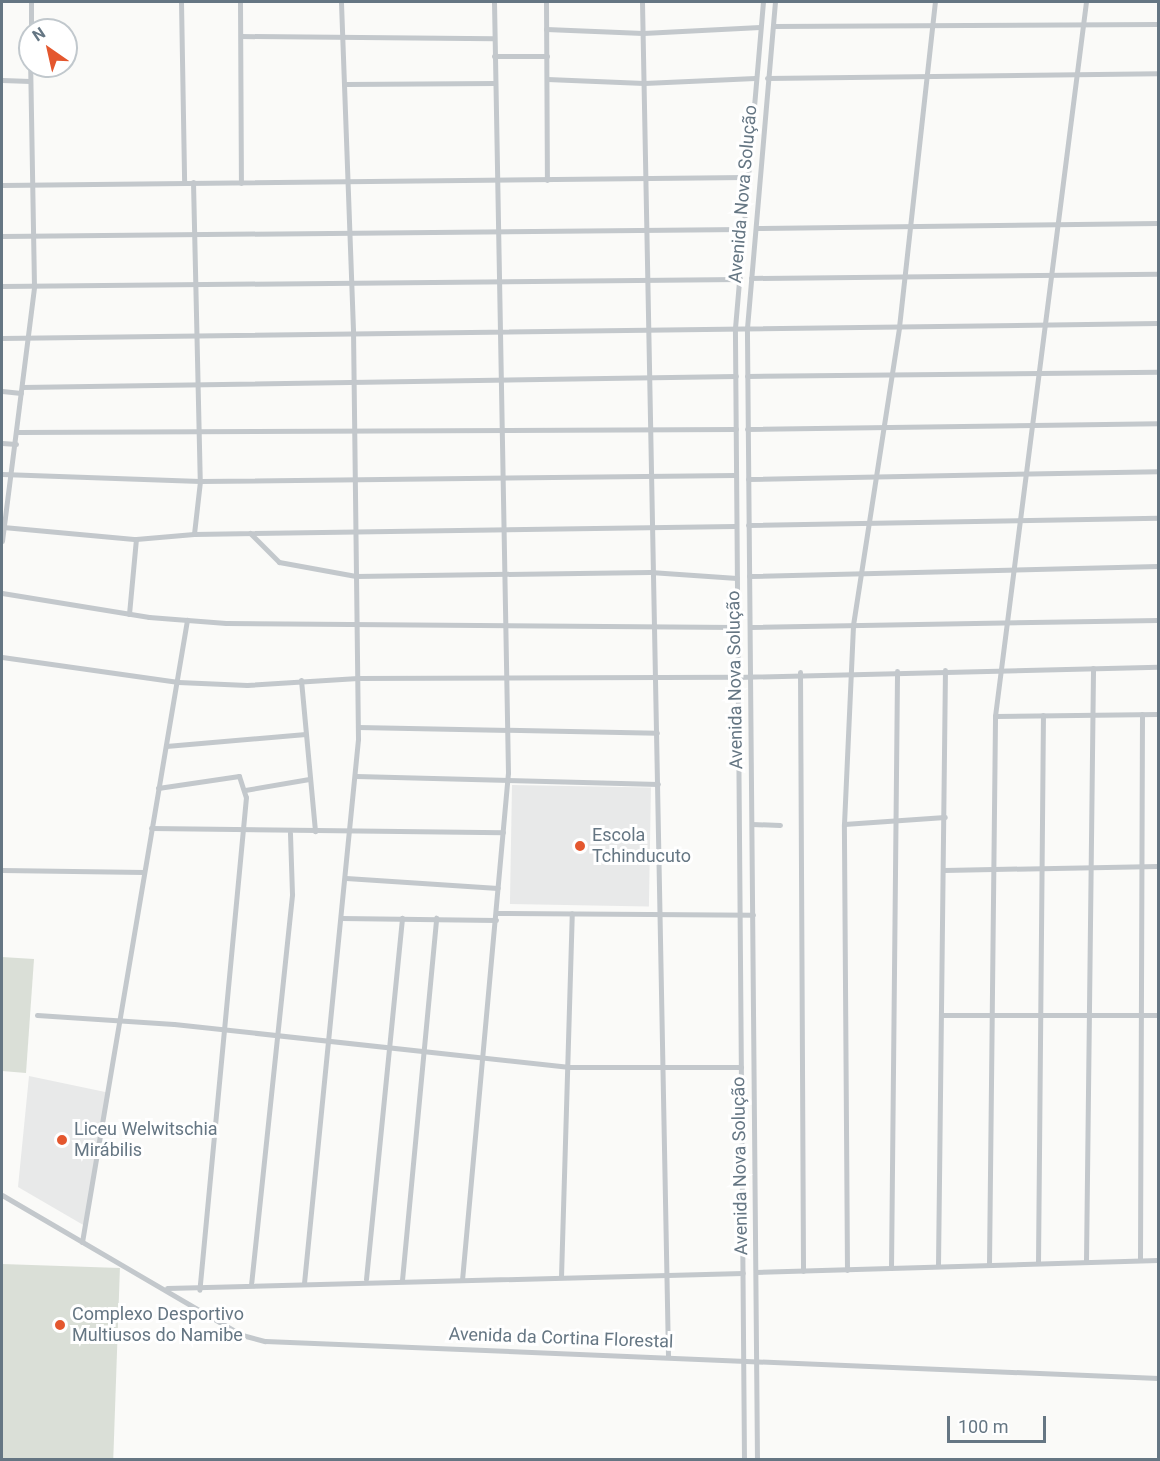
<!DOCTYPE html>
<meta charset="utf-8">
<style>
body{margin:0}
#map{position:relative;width:1160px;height:1461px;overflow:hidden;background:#fafaf8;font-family:Roboto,sans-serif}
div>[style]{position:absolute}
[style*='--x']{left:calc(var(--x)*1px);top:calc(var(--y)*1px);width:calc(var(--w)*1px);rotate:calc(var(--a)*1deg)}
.built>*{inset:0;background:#e8e9e9;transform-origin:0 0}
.green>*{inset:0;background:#dadfd7;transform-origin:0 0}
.minor>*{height:5px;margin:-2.5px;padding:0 2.5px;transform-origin:2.5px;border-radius:2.5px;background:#c3c8cc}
.dots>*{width:16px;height:16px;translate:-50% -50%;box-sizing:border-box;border:3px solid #fff;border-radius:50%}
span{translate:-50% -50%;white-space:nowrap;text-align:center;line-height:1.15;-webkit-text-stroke:6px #fff;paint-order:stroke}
.street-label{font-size:18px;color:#657683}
.poi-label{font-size:18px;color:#657683}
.left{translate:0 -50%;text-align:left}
.frame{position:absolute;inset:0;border:3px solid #657683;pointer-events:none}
.north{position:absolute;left:18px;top:18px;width:60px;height:60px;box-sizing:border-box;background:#fff;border:2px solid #c1c8cd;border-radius:50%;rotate:326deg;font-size:16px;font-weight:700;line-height:24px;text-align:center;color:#657683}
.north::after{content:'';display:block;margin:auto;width:21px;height:27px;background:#e4572e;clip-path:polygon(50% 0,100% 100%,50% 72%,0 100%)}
.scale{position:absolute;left:947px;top:1416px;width:99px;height:27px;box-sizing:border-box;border:3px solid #657683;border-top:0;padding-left:8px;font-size:18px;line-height:21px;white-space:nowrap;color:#657683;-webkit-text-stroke:4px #fff;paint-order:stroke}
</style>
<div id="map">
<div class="built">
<div style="left:512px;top:785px;width:139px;height:119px;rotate:1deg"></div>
<div style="clip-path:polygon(29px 1076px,110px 1093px,85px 1226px,18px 1187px)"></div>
</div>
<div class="green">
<div style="clip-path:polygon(2px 957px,34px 959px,26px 1073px,2px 1071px)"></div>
<div style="left:2px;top:1264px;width:118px;height:195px;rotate:2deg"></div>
</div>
<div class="minor">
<div style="--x:31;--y:2;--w:28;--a:90"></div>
<div style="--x:181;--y:2;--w:180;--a:89"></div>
<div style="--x:240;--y:2;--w:181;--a:89.7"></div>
<div style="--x:546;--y:2;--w:178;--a:89.7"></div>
<div style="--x:642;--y:2;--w:1355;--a:88.9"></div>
<div style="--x:773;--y:26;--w:385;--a:-0.3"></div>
<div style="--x:546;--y:29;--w:97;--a:2.4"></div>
<div style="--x:643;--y:33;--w:117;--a:-2.9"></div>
<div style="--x:241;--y:36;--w:253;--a:0.5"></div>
<div style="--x:494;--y:56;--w:53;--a:0"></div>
<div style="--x:767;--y:78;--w:391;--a:-0.7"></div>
<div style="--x:547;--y:79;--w:97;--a:2.4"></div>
<div style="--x:644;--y:83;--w:111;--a:-2.6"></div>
<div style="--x:2;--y:80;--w:28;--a:2"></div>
<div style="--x:346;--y:84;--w:149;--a:-0.4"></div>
<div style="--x:193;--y:182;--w:299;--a:88.7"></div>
<div style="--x:200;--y:481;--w:53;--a:96.5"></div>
<div style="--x:2;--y:185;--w:744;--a:-0.62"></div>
<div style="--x:756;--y:228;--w:402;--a:-0.7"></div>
<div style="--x:2;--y:236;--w:741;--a:-0.54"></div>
<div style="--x:751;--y:278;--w:407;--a:-0.6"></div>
<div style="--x:2;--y:286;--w:738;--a:-0.54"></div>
<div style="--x:2;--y:338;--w:1156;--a:-0.74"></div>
<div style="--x:747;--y:376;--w:411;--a:-0.6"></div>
<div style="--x:22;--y:387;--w:714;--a:-0.88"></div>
<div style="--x:2;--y:391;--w:19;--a:6"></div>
<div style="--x:747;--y:429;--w:411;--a:-0.8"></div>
<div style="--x:18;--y:432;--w:718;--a:-0.24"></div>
<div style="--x:2;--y:443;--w:14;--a:4"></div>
<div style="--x:2;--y:474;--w:198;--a:2"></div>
<div style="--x:200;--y:481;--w:535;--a:-0.64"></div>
<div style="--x:748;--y:479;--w:410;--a:-1.1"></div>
<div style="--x:748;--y:525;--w:410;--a:-1"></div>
<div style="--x:3;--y:527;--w:134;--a:5.2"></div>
<div style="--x:136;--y:539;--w:58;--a:-4.9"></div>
<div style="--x:194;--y:534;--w:541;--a:-0.85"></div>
<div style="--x:250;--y:533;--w:41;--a:45"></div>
<div style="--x:279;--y:562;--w:78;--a:10.3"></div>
<div style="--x:356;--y:576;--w:294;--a:-0.8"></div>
<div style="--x:650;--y:572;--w:87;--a:3.9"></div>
<div style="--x:2;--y:541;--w:257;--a:-82.8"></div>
<div style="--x:34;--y:286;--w:220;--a:-91"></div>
<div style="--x:749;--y:576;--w:409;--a:-1.4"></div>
<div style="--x:2;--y:593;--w:149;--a:9.3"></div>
<div style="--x:149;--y:617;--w:77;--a:4.5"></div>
<div style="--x:226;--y:623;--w:510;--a:0.45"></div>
<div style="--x:129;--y:614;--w:75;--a:-84.7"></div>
<div style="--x:750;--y:627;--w:408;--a:-1"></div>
<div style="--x:2;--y:657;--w:178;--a:8.1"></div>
<div style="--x:178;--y:682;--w:69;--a:2.5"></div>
<div style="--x:247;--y:685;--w:111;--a:-3.6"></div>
<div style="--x:358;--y:678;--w:379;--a:-0.2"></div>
<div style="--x:737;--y:677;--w:421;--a:-1.4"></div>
<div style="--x:800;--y:672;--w:599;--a:89.71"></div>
<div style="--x:301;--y:680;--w:152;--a:84.7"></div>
<div style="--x:995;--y:716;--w:163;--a:-0.7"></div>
<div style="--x:358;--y:727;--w:299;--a:1.1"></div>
<div style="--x:166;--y:746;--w:140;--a:-4.9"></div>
<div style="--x:356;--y:776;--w:302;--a:1.5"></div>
<div style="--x:158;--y:788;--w:82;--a:-8.4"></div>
<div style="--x:239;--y:776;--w:22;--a:72"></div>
<div style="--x:246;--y:797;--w:495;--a:95.4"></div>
<div style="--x:245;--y:790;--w:65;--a:-9.8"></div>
<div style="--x:752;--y:824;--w:28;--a:2"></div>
<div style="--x:844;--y:824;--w:101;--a:-4"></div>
<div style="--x:151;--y:828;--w:352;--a:0.7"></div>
<div style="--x:2;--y:870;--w:142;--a:0.8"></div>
<div style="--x:944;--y:870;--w:214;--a:-1.1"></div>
<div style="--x:346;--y:878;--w:152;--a:3.8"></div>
<div style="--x:496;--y:913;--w:257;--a:0.4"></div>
<div style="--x:341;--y:918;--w:155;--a:0.7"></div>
<div style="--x:37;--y:1015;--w:137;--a:3.8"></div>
<div style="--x:174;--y:1024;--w:398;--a:6.2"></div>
<div style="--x:570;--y:1067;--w:171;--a:0"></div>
<div style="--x:942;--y:1015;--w:216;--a:0"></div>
<div style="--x:2;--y:1195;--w:278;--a:30.3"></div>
<div style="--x:242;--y:1335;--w:24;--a:15"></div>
<div style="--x:265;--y:1341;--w:894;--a:2.37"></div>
<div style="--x:82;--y:1242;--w:631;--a:-80.42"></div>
<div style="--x:1140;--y:1260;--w:546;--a:-89.79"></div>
<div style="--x:1086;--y:1261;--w:593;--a:-89.32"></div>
<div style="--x:1038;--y:1263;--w:548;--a:-89.48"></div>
<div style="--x:989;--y:1265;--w:549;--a:-89.37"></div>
<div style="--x:995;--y:716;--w:720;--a:-82.74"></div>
<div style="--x:938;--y:1266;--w:596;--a:-89.33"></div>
<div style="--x:891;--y:1268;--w:597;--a:-89.42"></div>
<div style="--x:847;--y:1270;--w:446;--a:-90.4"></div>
<div style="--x:844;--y:824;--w:199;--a:-87.4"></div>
<div style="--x:853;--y:625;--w:302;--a:-81.2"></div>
<div style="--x:899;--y:327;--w:327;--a:-83.7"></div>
<div style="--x:756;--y:1272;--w:402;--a:-1.7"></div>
<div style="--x:561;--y:1277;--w:364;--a:-88.3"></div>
<div style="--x:366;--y:1279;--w:363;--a:-84.3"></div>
<div style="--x:402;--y:1280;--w:364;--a:-84.6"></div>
<div style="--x:462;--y:1280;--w:509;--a:-84.82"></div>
<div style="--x:508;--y:773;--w:771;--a:-91.04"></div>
<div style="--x:304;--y:1283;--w:547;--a:-84.33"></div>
<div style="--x:358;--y:739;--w:409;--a:-90.7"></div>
<div style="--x:353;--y:330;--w:328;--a:-92.1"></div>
<div style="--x:251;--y:1285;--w:393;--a:-84"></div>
<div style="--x:292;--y:894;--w:61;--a:-91.9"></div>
<div style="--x:167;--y:1288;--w:576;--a:-1.49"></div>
<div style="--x:744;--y:1460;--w:1132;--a:-90.46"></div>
<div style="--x:735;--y:328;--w:327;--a:-85.1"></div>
<div style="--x:757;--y:1460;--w:1132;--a:-90.51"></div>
<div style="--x:747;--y:328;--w:327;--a:-85.1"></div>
</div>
<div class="dots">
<div style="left:580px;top:846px;background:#e4572e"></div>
<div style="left:62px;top:1140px;background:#e4572e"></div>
<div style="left:60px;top:1325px;background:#e4572e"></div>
</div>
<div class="street-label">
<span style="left:743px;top:194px;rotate:-85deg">Avenida Nova Solução</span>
<span style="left:735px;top:680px;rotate:-91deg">Avenida Nova Solução</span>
<span style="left:740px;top:1166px;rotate:-91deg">Avenida Nova Solução</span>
<span style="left:561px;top:1338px;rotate:2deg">Avenida da Cortina Florestal</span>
</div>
<div class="poi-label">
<span class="left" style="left:592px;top:846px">Escola<br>Tchinducuto</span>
<span class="left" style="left:74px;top:1140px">Liceu Welwitschia<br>Mirábilis</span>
<span class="left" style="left:72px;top:1325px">Complexo Desportivo<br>Multiusos do Namibe</span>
</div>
<div class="frame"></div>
<div class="north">N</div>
<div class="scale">100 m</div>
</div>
